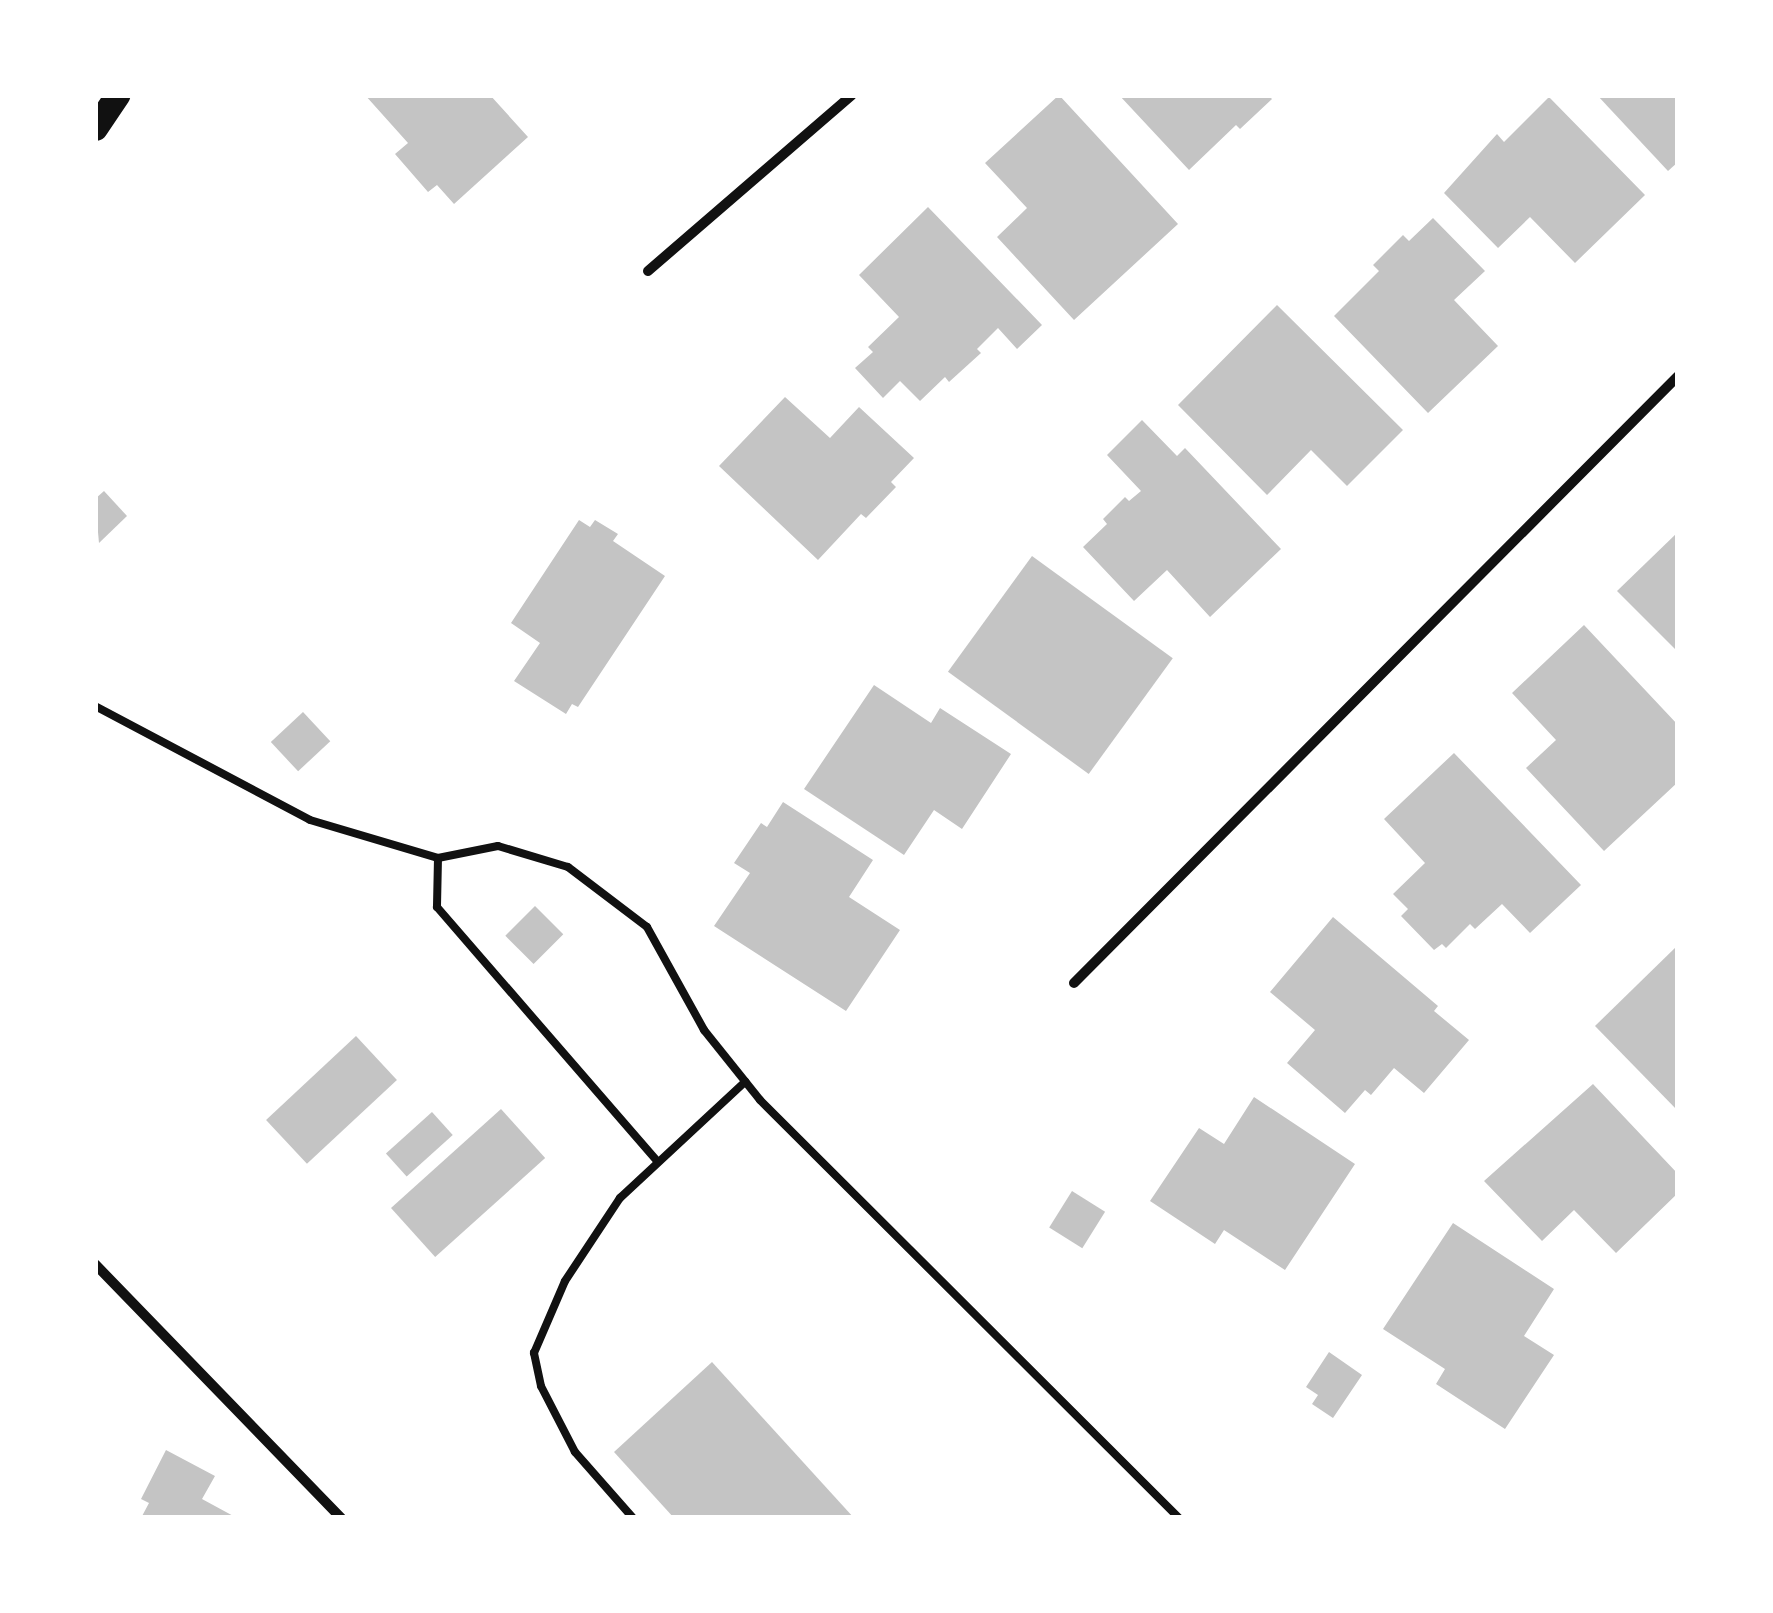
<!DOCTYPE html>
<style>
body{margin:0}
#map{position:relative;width:1773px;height:1613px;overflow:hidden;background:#fff;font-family:"Titillium Web",sans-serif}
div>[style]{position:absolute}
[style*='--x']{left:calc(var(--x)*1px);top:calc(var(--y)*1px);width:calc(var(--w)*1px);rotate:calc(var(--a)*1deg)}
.building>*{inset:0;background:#c4c4c4;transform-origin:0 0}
.service>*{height:8px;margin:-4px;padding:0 4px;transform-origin:4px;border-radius:4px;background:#111}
.minor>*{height:10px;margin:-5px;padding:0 5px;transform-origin:5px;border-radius:5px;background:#111}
.primary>*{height:25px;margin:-12.5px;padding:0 12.5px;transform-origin:12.5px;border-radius:12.5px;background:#111}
span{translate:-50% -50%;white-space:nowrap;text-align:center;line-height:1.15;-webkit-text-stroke:10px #fff;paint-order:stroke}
.frame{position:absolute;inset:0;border:98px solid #fff;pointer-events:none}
</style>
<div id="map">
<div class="building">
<div style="clip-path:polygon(365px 95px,490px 95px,528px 137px,454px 204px,437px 185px,428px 192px,395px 154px,408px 143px)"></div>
<div style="clip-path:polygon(1059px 95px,1178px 224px,1074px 320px,997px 237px,1027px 208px,985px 163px)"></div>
<div style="clip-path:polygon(1119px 95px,1268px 95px,1272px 99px,1240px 129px,1236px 125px,1189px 170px)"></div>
<div style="clip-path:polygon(1597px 95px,1678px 95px,1678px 162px,1668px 171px)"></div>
<div style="clip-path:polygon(1549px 97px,1645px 195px,1575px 263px,1530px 217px,1498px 248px,1444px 193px,1497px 134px,1504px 142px)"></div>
<div style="clip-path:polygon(928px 207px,1042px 325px,1017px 349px,998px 328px,977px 349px,981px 353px,949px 382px,945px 377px,920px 401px,900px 381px,883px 398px,855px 368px,873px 352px,868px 347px,899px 317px,859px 275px)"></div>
<div style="clip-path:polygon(1433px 218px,1485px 271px,1454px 300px,1498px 346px,1428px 413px,1334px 316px,1379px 271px,1373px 265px,1403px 235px,1409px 241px)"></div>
<div style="clip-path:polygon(1277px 305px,1403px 430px,1347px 486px,1311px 450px,1267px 495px,1178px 405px)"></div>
<div style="clip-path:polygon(785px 397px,830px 438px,859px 407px,914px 458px,891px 482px,896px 487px,866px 518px,861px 514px,818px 560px,719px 466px)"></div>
<div style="clip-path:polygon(1142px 420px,1177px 456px,1185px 448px,1281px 549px,1210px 617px,1167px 570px,1134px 601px,1083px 547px,1107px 524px,1103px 519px,1125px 497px,1129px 501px,1141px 491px,1107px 455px)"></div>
<div style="clip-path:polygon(104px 491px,127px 516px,99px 543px,95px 499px)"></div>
<div style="clip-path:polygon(579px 520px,590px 527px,595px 520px,618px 534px,613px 541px,665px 576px,578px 707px,572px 704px,566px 714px,514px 681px,540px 643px,511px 623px)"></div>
<div style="clip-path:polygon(1678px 532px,1678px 647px,1676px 650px,1617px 591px)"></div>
<div style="left:1032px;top:556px;width:174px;height:143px;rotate:36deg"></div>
<div style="clip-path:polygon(1584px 625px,1678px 725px,1678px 782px,1604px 851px,1526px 768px,1556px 740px,1512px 693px)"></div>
<div style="clip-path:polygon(874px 685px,931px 723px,940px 708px,1011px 754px,962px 829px,934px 810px,904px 855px,804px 789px)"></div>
<div style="left:303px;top:712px;width:40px;height:44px;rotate:47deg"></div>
<div style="clip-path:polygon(1454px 753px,1581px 885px,1530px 933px,1502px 904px,1475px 929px,1470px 924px,1446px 948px,1442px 944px,1434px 950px,1401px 916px,1408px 909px,1393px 894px,1425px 863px,1384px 819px)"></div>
<div style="clip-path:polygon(783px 802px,873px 860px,849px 897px,900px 930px,846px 1011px,714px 926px,750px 873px,734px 863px,761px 823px,767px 827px)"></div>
<div style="left:535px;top:906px;width:40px;height:42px;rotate:45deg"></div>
<div style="clip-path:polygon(1333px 917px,1438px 1006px,1434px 1011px,1469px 1040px,1424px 1093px,1394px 1068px,1371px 1095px,1365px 1090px,1345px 1113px,1287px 1063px,1315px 1030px,1270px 992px)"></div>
<div style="clip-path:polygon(1678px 945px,1678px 1111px,1595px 1026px)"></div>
<div style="left:356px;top:1036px;width:60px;height:123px;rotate:47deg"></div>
<div style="clip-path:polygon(1593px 1084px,1678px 1174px,1678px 1193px,1616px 1253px,1574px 1210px,1542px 1241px,1484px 1181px)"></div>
<div style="clip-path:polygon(1254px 1097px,1355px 1164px,1285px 1270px,1224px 1230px,1215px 1244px,1150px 1201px,1199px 1128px,1224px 1144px)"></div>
<div style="left:501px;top:1109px;width:66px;height:148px;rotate:48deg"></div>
<div style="left:432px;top:1112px;width:31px;height:62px;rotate:48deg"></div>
<div style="left:1072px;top:1191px;width:39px;height:43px;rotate:32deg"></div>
<div style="clip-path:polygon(1453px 1223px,1554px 1289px,1524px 1336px,1554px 1355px,1505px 1429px,1436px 1384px,1445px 1369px,1383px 1329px)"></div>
<div style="clip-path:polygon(1329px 1352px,1362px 1375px,1333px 1418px,1312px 1404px,1318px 1395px,1306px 1387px)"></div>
<div style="clip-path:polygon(712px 1362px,854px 1518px,674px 1518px,614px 1452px)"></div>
<div style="clip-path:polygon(166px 1450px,215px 1476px,202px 1499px,237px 1518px,141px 1518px,149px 1503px,141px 1499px)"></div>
</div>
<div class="service">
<div style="--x:95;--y:706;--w:243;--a:27.9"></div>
<div style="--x:310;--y:820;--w:134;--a:16.5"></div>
<div style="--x:438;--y:858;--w:61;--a:-11.3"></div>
<div style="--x:498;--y:846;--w:73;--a:16.7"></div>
<div style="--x:568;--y:867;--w:99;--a:37.2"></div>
<div style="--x:647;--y:927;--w:118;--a:61"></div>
<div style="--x:704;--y:1030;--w:90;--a:51.3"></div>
<div style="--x:760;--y:1100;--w:592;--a:44.93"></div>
<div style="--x:438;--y:858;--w:49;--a:91.2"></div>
<div style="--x:437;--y:907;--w:337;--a:49.1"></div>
<div style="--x:633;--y:1518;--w:88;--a:-131.3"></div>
<div style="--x:575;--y:1452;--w:74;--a:-117.3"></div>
<div style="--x:541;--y:1386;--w:34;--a:-102"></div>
<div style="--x:534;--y:1353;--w:78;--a:-66.7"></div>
<div style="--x:565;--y:1281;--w:100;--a:-56.5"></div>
<div style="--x:620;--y:1198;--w:171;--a:-42.9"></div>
</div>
<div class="minor">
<div style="--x:648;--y:271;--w:269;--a:-40.8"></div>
<div style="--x:1074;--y:983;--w:856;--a:-45.14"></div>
<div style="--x:95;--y:1264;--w:354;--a:45.9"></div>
</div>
<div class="primary">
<div style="--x:95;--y:128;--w:40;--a:-56"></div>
</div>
<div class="frame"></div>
</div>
